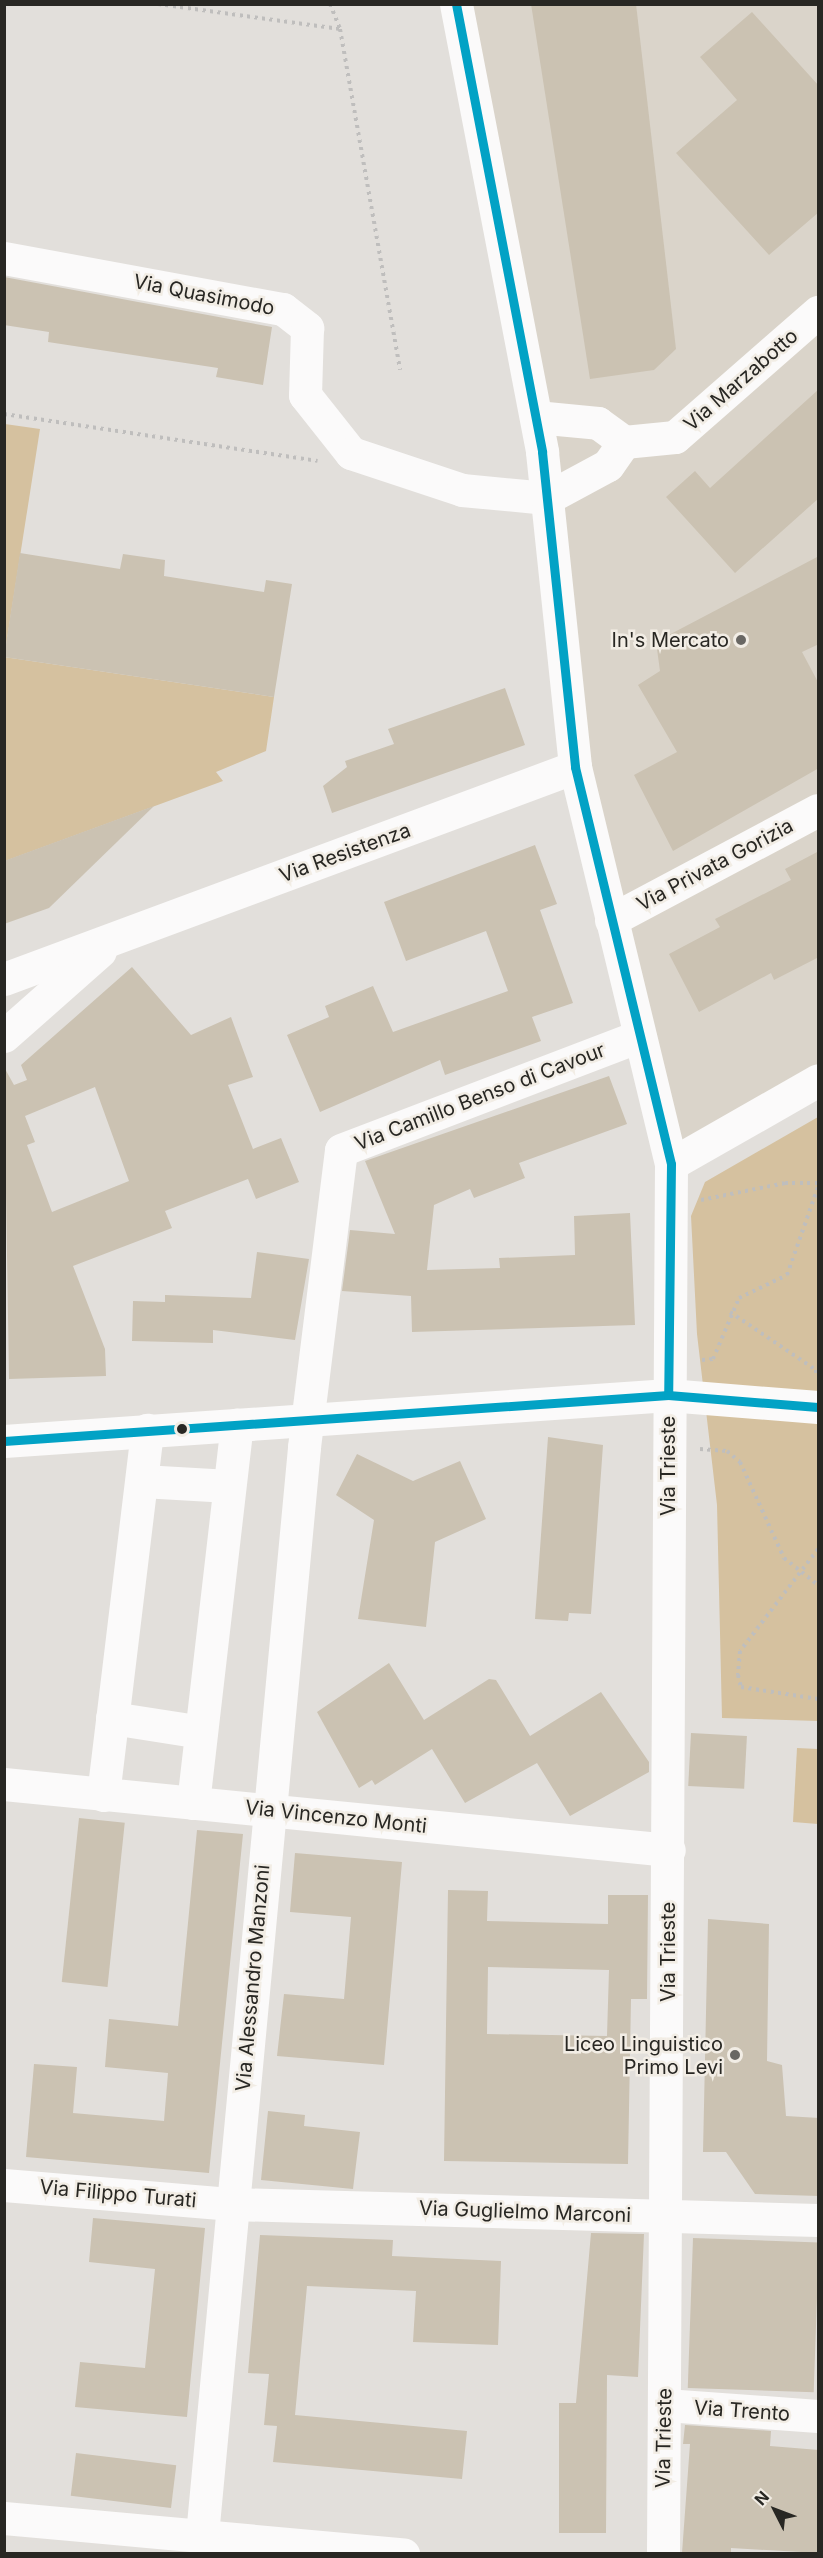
<!DOCTYPE html>
<style>
body{margin:0}
#map{position:relative;width:823px;height:2558px;overflow:hidden;background:#e2dfdb;font-family:Inter,sans-serif}
div>[style]{position:absolute}
[style*='--x']{left:calc(var(--x)*1px);top:calc(var(--y)*1px);width:calc(var(--w)*1px);rotate:calc(var(--a)*1deg)}
.built>*{inset:0;background:#dad4ca}
.green>*{inset:0;background:#d5c19f}
.building>*{inset:0;background:#cbc2b2;transform-origin:0 0}
.path>*{height:4px;margin-top:-2px;transform-origin:0;background:repeating-linear-gradient(90deg,#bfbebd 0 3px,transparent 0 7.5px)}
.minor>*{height:33px;margin:-16.5px;padding:0 16.5px;transform-origin:16.5px;border-radius:16.5px;background:#fbfafa}
.bus-1>*{height:9px;margin:-4.5px;padding:0 4.5px;transform-origin:4.5px;border-radius:4.5px;background:#02a2c5}
.dots>*{width:16px;height:16px;translate:-50% -50%;box-sizing:border-box;border:3px solid #f2ede5;border-radius:50%}
span{translate:-50% -50%;white-space:nowrap;text-align:center;line-height:1.15;-webkit-text-stroke:5px #f2ede5;paint-order:stroke}
.street-label{font-size:20px;color:#282723}
.poi-label{font-size:20px;color:#282723}
.right{translate:-100% -50%;text-align:right}
.frame{position:absolute;inset:0;border:6px solid #282723;pointer-events:none}
.north{position:absolute;left:745px;top:2480px;width:60px;height:60px;-webkit-text-stroke:4px #f2ede5;paint-order:stroke;rotate:312deg;font-size:16px;font-weight:700;line-height:24px;text-align:center;color:#282723}
.north::after{content:'';display:block;margin:auto;width:21px;height:27px;background:#282723;clip-path:polygon(50% 0,100% 100%,50% 72%,0 100%)}
</style>
<div id="map">
<div class="built">
<div style="clip-path:polygon(467px 5px,818px 5px,818px 1071px,676px 1152px,583px 764px)"></div>
</div>
<div class="green">
<div style="clip-path:polygon(5px 424px,40px 429px,5px 652px)"></div>
<div style="clip-path:polygon(4px 657px,274px 697px,266px 751px,216px 772px,223px 781px,5px 861px)"></div>
<div style="clip-path:polygon(818px 1117px,818px 1721px,722px 1718px,717px 1505px,697px 1334px,691px 1216px,705px 1182px)"></div>
<div style="clip-path:polygon(797px 1748px,818px 1749px,818px 1824px,793px 1822px)"></div>
</div>
<div class="building">
<div style="clip-path:polygon(531px 4px,636px 4px,676px 349px,654px 370px,590px 379px)"></div>
<div style="clip-path:polygon(752px 12px,819px 86px,819px 212px,769px 255px,676px 153px,737px 100px,700px 57px)"></div>
<div style="clip-path:polygon(4px 277px,272px 327px,263px 385px,216px 377px,218px 368px,48px 342px,49px 332px,4px 325px)"></div>
<div style="clip-path:polygon(819px 389px,819px 498px,735px 573px,666px 497px,695px 471px,710px 488px)"></div>
<div style="clip-path:polygon(20px 553px,120px 569px,123px 554px,165px 560px,164px 576px,264px 592px,266px 580px,292px 584px,274px 697px,4px 657px)"></div>
<div style="clip-path:polygon(819px 556px,819px 644px,802px 652px,819px 684px,819px 768px,673px 851px,634px 775px,677px 752px,638px 685px,660px 671px,657px 649px,665px 637px)"></div>
<div style="clip-path:polygon(505px 688px,525px 745px,332px 813px,323px 786px,347px 767px,345px 761px,394px 744px,388px 729px)"></div>
<div style="clip-path:polygon(154px 806px,49px 908px,4px 924px,4px 861px)"></div>
<div style="clip-path:polygon(535px 845px,557px 904px,540px 910px,573px 1003px,532px 1017px,541px 1041px,445px 1075px,440px 1060px,320px 1112px,287px 1035px,329px 1017px,325px 1006px,373px 986px,393px 1032px,508px 991px,486px 931px,406px 961px,384px 902px)"></div>
<div style="clip-path:polygon(819px 851px,819px 957px,774px 980px,771px 973px,699px 1012px,669px 954px,720px 927px,715px 919px,791px 880px,785px 869px)"></div>
<div style="clip-path:polygon(evenodd,132px 967px,191px 1035px,231px 1017px,253px 1077px,228px 1085px,253px 1149px,281px 1138px,299px 1182px,256px 1199px,248px 1179px,165px 1211px,172px 1228px,73px 1266px,105px 1349px,106px 1376px,9px 1379px,4px 1067px,14px 1085px,27px 1080px,21px 1065px,132px 967px,95px 1087px,129px 1181px,52px 1212px,27px 1145px,35px 1142px,25px 1116px,95px 1087px)"></div>
<div style="clip-path:polygon(609px 1076px,627px 1124px,519px 1163px,525px 1178px,474px 1198px,470px 1189px,434px 1205px,427px 1270px,500px 1268px,499px 1258px,575px 1255px,574px 1216px,630px 1213px,635px 1325px,412px 1332px,411px 1296px,342px 1291px,350px 1230px,395px 1234px,365px 1161px)"></div>
<div style="clip-path:polygon(257px 1252px,309px 1259px,295px 1340px,213px 1330px,213px 1343px,132px 1341px,133px 1301px,165px 1302px,165px 1295px,251px 1298px)"></div>
<div style="clip-path:polygon(548px 1437px,603px 1445px,591px 1614px,569px 1613px,568px 1621px,535px 1619px)"></div>
<div style="clip-path:polygon(357px 1454px,413px 1481px,460px 1461px,486px 1519px,435px 1542px,426px 1627px,358px 1619px,374px 1520px,336px 1495px)"></div>
<div style="clip-path:polygon(389px 1663px,424px 1720px,489px 1679px,496px 1680px,530px 1736px,601px 1692px,649px 1762px,649px 1772px,570px 1816px,537px 1763px,465px 1803px,432px 1749px,375px 1785px,372px 1780px,359px 1788px,317px 1712px)"></div>
<div style="left:691px;top:1733px;width:56px;height:53px;rotate:3deg"></div>
<div style="left:79px;top:1818px;width:46px;height:165px;rotate:6deg"></div>
<div style="clip-path:polygon(197px 1830px,243px 1834px,209px 2173px,26px 2157px,34px 2064px,77px 2067px,73px 2113px,164px 2121px,168px 2073px,105px 2067px,109px 2019px,178px 2026px)"></div>
<div style="clip-path:polygon(295px 1853px,402px 1862px,384px 2065px,277px 2056px,284px 1994px,344px 1999px,351px 1917px,290px 1912px)"></div>
<div style="clip-path:polygon(evenodd,448px 1890px,488px 1891px,487px 1921px,608px 1924px,608px 1895px,648px 1895px,647px 1999px,631px 1999px,628px 2164px,444px 2161px,448px 1890px,488px 1967px,609px 1970px,607px 2036px,487px 2034px,488px 1967px)"></div>
<div style="clip-path:polygon(708px 1919px,769px 1924px,767px 2061px,782px 2065px,786px 2116px,819px 2118px,819px 2196px,755px 2194px,726px 2152px,703px 2152px)"></div>
<div style="clip-path:polygon(268px 2111px,305px 2115px,304px 2126px,360px 2132px,353px 2189px,261px 2180px)"></div>
<div style="clip-path:polygon(93px 2218px,205px 2228px,187px 2417px,75px 2407px,80px 2362px,145px 2368px,155px 2269px,89px 2262px)"></div>
<div style="clip-path:polygon(591px 2233px,644px 2234px,638px 2377px,607px 2375px,606px 2533px,559px 2533px,559px 2403px,576px 2403px)"></div>
<div style="clip-path:polygon(260px 2235px,393px 2240px,392px 2256px,501px 2261px,498px 2345px,413px 2342px,416px 2291px,307px 2286px,295px 2415px,467px 2431px,462px 2479px,273px 2462px,277px 2426px,264px 2425px,269px 2374px,248px 2373px)"></div>
<div style="left:693px;top:2238px;width:126px;height:150px;rotate:2deg"></div>
<div style="clip-path:polygon(685px 2425px,771px 2431px,770px 2446px,819px 2450px,819px 2553px,731px 2548px,731px 2553px,682px 2553px,690px 2444px,683px 2444px)"></div>
<div style="left:76px;top:2453px;width:101px;height:43px;rotate:7deg"></div>
</div>
<div class="path">
<div style="--x:158;--y:4;--w:184;--a:7.8"></div>
<div style="--x:340;--y:29;--w:346;--a:80"></div>
<div style="--x:330;--y:4;--w:27;--a:68"></div>
<div style="--x:4;--y:414;--w:317;--a:8.5"></div>
<div style="--x:701;--y:1200;--w:86;--a:-11.4"></div>
<div style="--x:785;--y:1183;--w:33;--a:0"></div>
<div style="--x:730;--y:1312;--w:104;--a:34"></div>
<div style="--x:816;--y:1370;--w:6;--a:90"></div>
<div style="--x:702;--y:1360;--w:11;--a:-5"></div>
<div style="--x:713;--y:1359;--w:66;--a:-66.9"></div>
<div style="--x:739;--y:1298;--w:53;--a:-25.6"></div>
<div style="--x:787;--y:1275;--w:93;--a:-70.6"></div>
<div style="--x:700;--y:1449;--w:27;--a:4"></div>
<div style="--x:727;--y:1451;--w:17;--a:40"></div>
<div style="--x:740;--y:1462;--w:106;--a:65.4"></div>
<div style="--x:784;--y:1558;--w:43;--a:38.5"></div>
<div style="--x:818;--y:1549;--w:128;--a:127.4"></div>
<div style="--x:740;--y:1651;--w:24;--a:95"></div>
<div style="--x:738;--y:1675;--w:12;--a:76"></div>
<div style="--x:741;--y:1687;--w:78;--a:8.9"></div>
</div>
<div class="minor">
<div style="--x:456;--y:4;--w:456;--a:79.1"></div>
<div style="--x:542;--y:452;--w:317;--a:84"></div>
<div style="--x:575;--y:767;--w:408;--a:76.4"></div>
<div style="--x:671;--y:1164;--w:1390;--a:90.33"></div>
<div style="--x:4;--y:258;--w:284;--a:10.4"></div>
<div style="--x:283;--y:309;--w:31;--a:38"></div>
<div style="--x:307;--y:328;--w:67;--a:91.7"></div>
<div style="--x:305;--y:395;--w:74;--a:51.6"></div>
<div style="--x:351;--y:453;--w:117;--a:18.4"></div>
<div style="--x:462;--y:490;--w:85;--a:5.4"></div>
<div style="--x:547;--y:498;--w:69;--a:-28.4"></div>
<div style="--x:608;--y:465;--w:28;--a:-55"></div>
<div style="--x:536;--y:417;--w:62;--a:5.5"></div>
<div style="--x:598;--y:423;--w:32;--a:36"></div>
<div style="--x:624;--y:442;--w:51;--a:-5.6"></div>
<div style="--x:675;--y:437;--w:190;--a:-41.2"></div>
<div style="--x:611;--y:920;--w:234;--a:-28"></div>
<div style="--x:4;--y:979;--w:609;--a:-20.37"></div>
<div style="--x:4;--y:1036;--w:128;--a:-41.5"></div>
<div style="--x:671;--y:1164;--w:169;--a:-29.7"></div>
<div style="--x:4;--y:1441;--w:666;--a:-3.96"></div>
<div style="--x:668;--y:1395;--w:150;--a:4.6"></div>
<div style="--x:142;--y:1481;--w:87;--a:3.3"></div>
<div style="--x:112;--y:1718;--w:90;--a:8.9"></div>
<div style="--x:4;--y:1784;--w:668;--a:5.67"></div>
<div style="--x:103;--y:1795;--w:368;--a:-83.1"></div>
<div style="--x:193;--y:1803;--w:381;--a:-83.4"></div>
<div style="--x:4;--y:2185;--w:229;--a:4.8"></div>
<div style="--x:232;--y:2204;--w:586;--a:1.56"></div>
<div style="--x:665;--y:2405;--w:153;--a:4.1"></div>
<div style="--x:4;--y:2518;--w:401;--a:5.2"></div>
<div style="--x:202;--y:2535;--w:1093;--a:-84.64"></div>
<div style="--x:304;--y:1447;--w:299;--a:-82.9"></div>
<div style="--x:341;--y:1150;--w:319;--a:-20.9"></div>
</div>
<div class="bus-1">
<div style="--x:456;--y:4;--w:456;--a:79.1"></div>
<div style="--x:542;--y:452;--w:317;--a:84"></div>
<div style="--x:575;--y:767;--w:408;--a:76.4"></div>
<div style="--x:671;--y:1164;--w:231;--a:90.7"></div>
<div style="--x:4;--y:1441;--w:666;--a:-3.96"></div>
<div style="--x:668;--y:1395;--w:150;--a:4.6"></div>
</div>
<div class="dots">
<div style="left:741px;top:640px;background:#696763"></div>
<div style="left:182px;top:1429px;background:#282723"></div>
<div style="left:735px;top:2055px;background:#696763"></div>
</div>
<div class="street-label">
<span style="left:204px;top:295px;rotate:11deg">Via Quasimodo</span>
<span style="left:741px;top:380px;rotate:-41deg">Via Marzabotto</span>
<span style="left:345px;top:853px;rotate:-20deg">Via Resistenza</span>
<span style="left:715px;top:865px;rotate:-28deg">Via Privata Gorizia</span>
<span style="left:480px;top:1097px;rotate:-21deg">Via Camillo Benso di Cavour</span>
<span style="left:668px;top:1466px;rotate:-90deg">Via Trieste</span>
<span style="left:336px;top:1817px;rotate:6deg">Via Vincenzo Monti</span>
<span style="left:668px;top:1952px;rotate:-90deg">Via Trieste</span>
<span style="left:253px;top:1978px;rotate:-85deg">Via Alessandro Manzoni</span>
<span style="left:118px;top:2194px;rotate:5deg">Via Filippo Turati</span>
<span style="left:525px;top:2212px;rotate:2deg">Via Guglielmo Marconi</span>
<span style="left:742px;top:2411px;rotate:4deg">Via Trento</span>
<span style="left:664px;top:2438px;rotate:-89deg">Via Trieste</span>
</div>
<div class="poi-label">
<span class="right" style="left:729px;top:640px">In's Mercato</span>
<span class="right" style="left:723px;top:2056px">Liceo Linguistico<br>Primo Levi</span>
</div>
<div class="frame"></div>
<div class="north">N</div>
</div>
